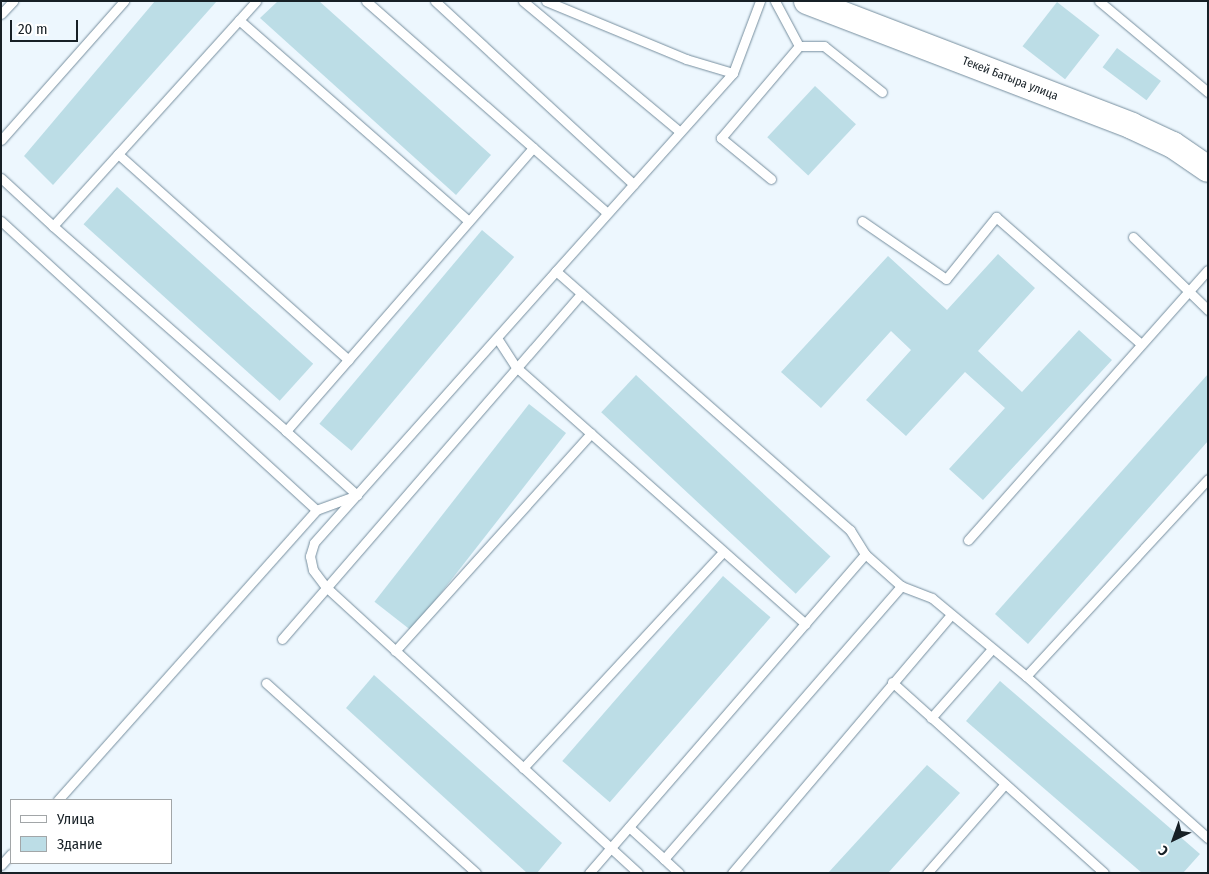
<!DOCTYPE html>
<meta charset="utf-8">
<style>
body{margin:0}
#map{position:relative;width:1209px;height:874px;overflow:hidden;background:#edf7fe;font-family:"Fira Sans Condensed",sans-serif}
div>[style]{position:absolute}
[style*='--x']{left:calc(var(--x)*1px);top:calc(var(--y)*1px);width:calc(var(--w)*1px);rotate:calc(var(--a)*1deg)}
.building>*{inset:0;background:#bcdde6;transform-origin:0 0}
.roads{filter:drop-shadow(0 0 1px #768e9e) drop-shadow(0 0 1px #768e9e)}
.lane>*{height:9px;margin:-4.5px;padding:0 4.5px;transform-origin:4.5px;border-radius:4.5px;background:#fff}
.secondary>*{height:26px;margin:-13px;padding:0 13px;transform-origin:13px;border-radius:13px;background:#fff}
span{translate:-50% -50%;white-space:nowrap;text-align:center;line-height:1.15;-webkit-text-stroke:4.5px #fff;paint-order:stroke}
.street-label{font-size:12px;color:#172026}
.frame{position:absolute;inset:0;border:2px solid #172026;pointer-events:none}
.legend{position:absolute;left:10px;top:799px;width:162px;height:65px;box-sizing:border-box;background:#fff;border:1px solid #a2a6a8;margin:0;padding:6px 9px;list-style:none;font-size:15px;color:#172026}
.legend li{display:flex;align-items:center;gap:10px;height:25px}
.legend b{width:25px;border:1px solid #a2a6a8}
.north{position:absolute;left:1149px;top:814px;width:50px;height:50px;-webkit-text-stroke:4px #fff;paint-order:stroke;rotate:222deg;font-size:14px;font-weight:700;line-height:20px;text-align:center;color:#172026}
.north::after{content:'';display:block;margin:auto;width:18px;height:22px;background:#172026;clip-path:polygon(50% 0,100% 100%,50% 72%,0 100%)}
.scale{position:absolute;left:10px;top:20px;width:68px;height:22px;box-sizing:border-box;border:2px solid #172026;border-top:0;padding-left:6px;font-size:15px;line-height:18px;white-space:nowrap;color:#172026;-webkit-text-stroke:4px #fff;paint-order:stroke}
</style>
<div id="map">
<div class="building">
<div style="clip-path:polygon(155px 1px,217px 1px,53px 185px,24px 156px)"></div>
<div style="clip-path:polygon(278px 1px,319px 1px,491px 155px,456px 195px,260px 18px)"></div>
<div style="left:1057px;top:2px;width:54px;height:56px;rotate:38deg"></div>
<div style="left:1117px;top:48px;width:55px;height:24px;rotate:37deg"></div>
<div style="left:815px;top:86px;width:56px;height:70px;rotate:43deg"></div>
<div style="left:117px;top:187px;width:264px;height:50px;rotate:42deg"></div>
<div style="left:482px;top:230px;width:42px;height:253px;rotate:40deg"></div>
<div style="clip-path:polygon(998px 254px,1035px 288px,978px 351px,1022px 392px,1079px 330px,1112px 360px,983px 500px,949px 469px,1005px 408px,965px 372px,906px 436px,866px 400px,911px 350px,891px 331px,821px 408px,781px 372px,888px 256px,947px 310px)"></div>
<div style="clip-path:polygon(1208px 374px,1208px 441px,1028px 644px,995px 614px)"></div>
<div style="left:636px;top:375px;width:266px;height:51px;rotate:43deg"></div>
<div style="left:529px;top:404px;width:47px;height:251px;rotate:38deg"></div>
<div style="left:723px;top:576px;width:63px;height:245px;rotate:41deg"></div>
<div style="clip-path:polygon(374px 675px,562px 843px,537px 873px,527px 873px,346px 708px)"></div>
<div style="clip-path:polygon(1000px 681px,1200px 854px,1183px 873px,1142px 873px,966px 721px)"></div>
<div style="clip-path:polygon(927px 765px,960px 793px,888px 873px,828px 873px)"></div>
</div>
<div class="roads">
<div class="lane">
<div style="--x:366;--y:1;--w:321;--a:41.3"></div>
<div style="--x:435;--y:1;--w:270;--a:42.7"></div>
<div style="--x:523;--y:1;--w:204;--a:39.8"></div>
<div style="--x:546;--y:1;--w:152;--a:22.5"></div>
<div style="--x:686;--y:59;--w:49;--a:16.6"></div>
<div style="--x:760;--y:1;--w:77;--a:110.6"></div>
<div style="--x:733;--y:73;--w:266;--a:131.8"></div>
<div style="--x:556;--y:271;--w:392;--a:41.4"></div>
<div style="--x:850;--y:530;--w:28;--a:58"></div>
<div style="--x:865;--y:554;--w:48;--a:41.6"></div>
<div style="--x:1099;--y:1;--w:142;--a:39.9"></div>
<div style="--x:1;--y:14;--w:18;--a:-47"></div>
<div style="--x:239;--y:20;--w:305;--a:41.2"></div>
<div style="--x:799;--y:46;--w:25;--a:0"></div>
<div style="--x:824;--y:46;--w:74;--a:38.4"></div>
<div style="--x:1;--y:140;--w:186;--a:-48.5"></div>
<div style="--x:118;--y:154;--w:309;--a:41.8"></div>
<div style="--x:1;--y:178;--w:71;--a:42.7"></div>
<div style="--x:53;--y:226;--w:303;--a:-47.9"></div>
<div style="--x:771;--y:179;--w:65;--a:-140.6"></div>
<div style="--x:721;--y:138;--w:121;--a:-49.7"></div>
<div style="--x:799;--y:46;--w:51;--a:-118.1"></div>
<div style="--x:1;--y:221;--w:427;--a:42.5"></div>
<div style="--x:862;--y:221;--w:102;--a:34.6"></div>
<div style="--x:946;--y:279;--w:80;--a:-51.1"></div>
<div style="--x:996;--y:217;--w:193;--a:41.2"></div>
<div style="--x:53;--y:226;--w:310;--a:41.3"></div>
<div style="--x:286;--y:431;--w:376;--a:-48.9"></div>
<div style="--x:1133;--y:237;--w:105;--a:44.2"></div>
<div style="--x:556;--y:271;--w:364;--a:131.7"></div>
<div style="--x:314;--y:543;--w:14;--a:107"></div>
<div style="--x:310;--y:556;--w:14;--a:78"></div>
<div style="--x:313;--y:570;--w:21;--a:53"></div>
<div style="--x:326;--y:587;--w:423;--a:42.5"></div>
<div style="--x:497;--y:338;--w:35;--a:57"></div>
<div style="--x:516;--y:367;--w:387;--a:41.6"></div>
<div style="--x:1208;--y:479;--w:268;--a:132.7"></div>
<div style="--x:1026;--y:676;--w:244;--a:41.7"></div>
<div style="--x:968;--y:540;--w:361;--a:-48.4"></div>
<div style="--x:282;--y:639;--w:457;--a:-49.1"></div>
<div style="--x:395;--y:651;--w:293;--a:-48"></div>
<div style="--x:892;--y:682;--w:285;--a:42"></div>
<div style="--x:266;--y:683;--w:283;--a:42.1"></div>
<div style="--x:931;--y:718;--w:92;--a:-48.5"></div>
<div style="--x:523;--y:768;--w:294;--a:-47.2"></div>
<div style="--x:58;--y:800;--w:388;--a:-48.3"></div>
<div style="--x:316;--y:510;--w:44;--a:-20.1"></div>
<div style="--x:357;--y:495;--w:96;--a:-138"></div>
<div style="--x:629;--y:827;--w:47;--a:42.4"></div>
<div style="--x:1;--y:865;--w:15;--a:-48"></div>
<div style="--x:589;--y:873;--w:422;--a:-49.1"></div>
<div style="--x:679;--y:873;--w:21;--a:-137"></div>
<div style="--x:664;--y:859;--w:362;--a:-49"></div>
<div style="--x:901;--y:586;--w:33;--a:21"></div>
<div style="--x:932;--y:598;--w:122;--a:39.7"></div>
<div style="--x:732;--y:873;--w:338;--a:-49.7"></div>
<div style="--x:927;--y:873;--w:118;--a:-48.8"></div>
</div>
<div class="secondary">
<div style="--x:807;--y:1;--w:348;--a:21"></div>
<div style="--x:1132;--y:126;--w:45;--a:24.9"></div>
<div style="--x:1173;--y:145;--w:42;--a:34.4"></div>
</div>
</div>
<div class="street-label">
<span style="left:1010px;top:79px;rotate:21deg">Текей Батыра улица</span>
</div>
<div class="frame"></div>
<ul class="legend">
<li><b style="height:6px;background:#fff"></b>Улица</li>
<li><b style="height:14px;background:#bcdde6"></b>Здание</li>
</ul>
<div class="north">С</div>
<div class="scale">20 m</div>
</div>
